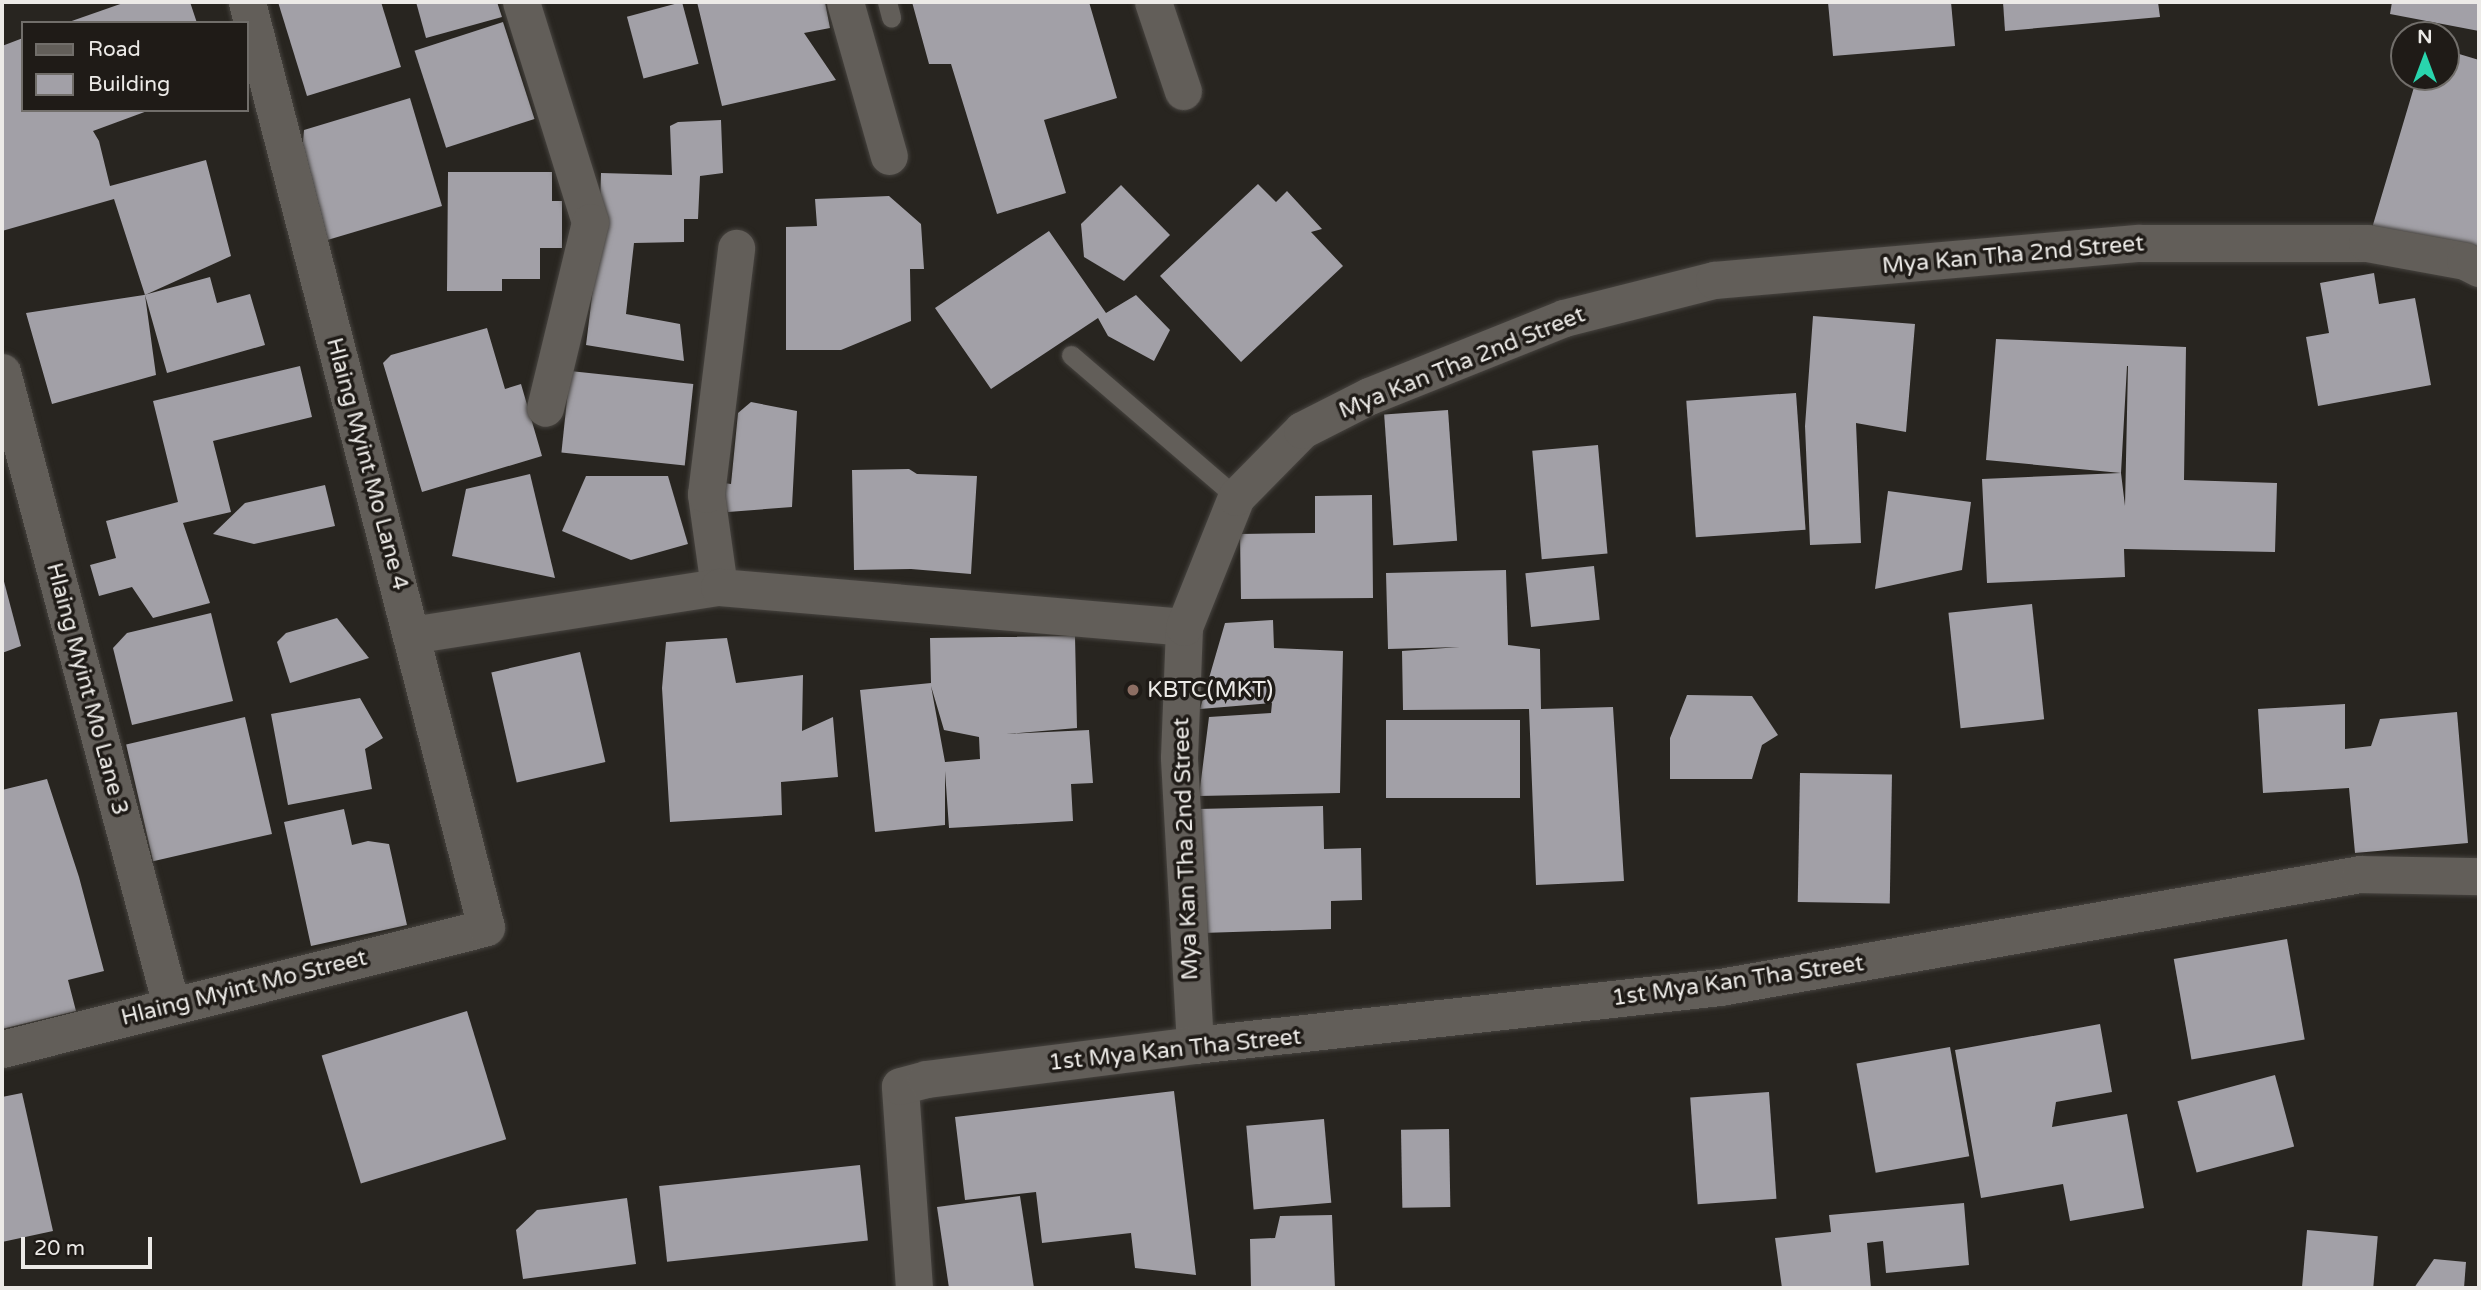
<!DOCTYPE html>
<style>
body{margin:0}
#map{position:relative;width:2481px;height:1290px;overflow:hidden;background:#282520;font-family:"Varela Round",sans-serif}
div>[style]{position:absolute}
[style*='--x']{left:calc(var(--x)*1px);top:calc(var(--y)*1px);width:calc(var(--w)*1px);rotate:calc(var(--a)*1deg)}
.building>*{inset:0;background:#a2a0a7;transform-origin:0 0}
.roads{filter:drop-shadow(0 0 2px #46433f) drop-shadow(0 0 2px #46433f)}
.lane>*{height:19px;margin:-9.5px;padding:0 9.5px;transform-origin:9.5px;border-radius:9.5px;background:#625e59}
.street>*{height:37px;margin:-18.5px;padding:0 18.5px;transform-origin:18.5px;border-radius:18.5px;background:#625e59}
.dots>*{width:19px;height:19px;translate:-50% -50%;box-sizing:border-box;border:4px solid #1f1b17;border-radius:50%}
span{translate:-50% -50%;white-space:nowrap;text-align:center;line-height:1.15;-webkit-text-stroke:7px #1f1b17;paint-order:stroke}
.street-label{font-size:23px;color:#eceae7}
.poi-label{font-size:23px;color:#eceae7}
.left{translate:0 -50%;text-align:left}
.frame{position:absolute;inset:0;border:4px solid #eceae7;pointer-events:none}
.legend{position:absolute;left:21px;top:21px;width:228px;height:91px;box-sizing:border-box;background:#1f1b17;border:2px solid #716e6a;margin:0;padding:9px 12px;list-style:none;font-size:21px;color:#eceae7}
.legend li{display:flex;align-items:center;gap:14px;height:35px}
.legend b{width:35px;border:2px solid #716e6a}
.north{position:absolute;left:2390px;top:21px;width:70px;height:70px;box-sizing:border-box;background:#1f1b17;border:2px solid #716e6a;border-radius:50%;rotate:0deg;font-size:19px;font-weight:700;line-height:28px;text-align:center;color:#eceae7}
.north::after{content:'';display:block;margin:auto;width:24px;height:32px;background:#29d5ad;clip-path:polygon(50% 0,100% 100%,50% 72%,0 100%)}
.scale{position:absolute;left:21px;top:1237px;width:131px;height:32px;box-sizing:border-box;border:4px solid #eceae7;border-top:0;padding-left:9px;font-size:21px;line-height:24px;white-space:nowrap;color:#eceae7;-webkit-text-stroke:5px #1f1b17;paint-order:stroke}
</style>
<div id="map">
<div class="building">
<div style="clip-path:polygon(126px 2px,190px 2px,197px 23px,66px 23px)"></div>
<div style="clip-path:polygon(278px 2px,381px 2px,401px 67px,307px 96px)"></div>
<div style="clip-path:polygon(416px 2px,497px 2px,502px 17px,426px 38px)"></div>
<div style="left:682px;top:2px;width:64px;height:57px;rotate:75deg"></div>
<div style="clip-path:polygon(697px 2px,825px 2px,830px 28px,804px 33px,836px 80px,722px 106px)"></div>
<div style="clip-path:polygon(912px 2px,1089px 2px,1117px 98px,1044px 120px,1066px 193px,997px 214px,951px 64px,929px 64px)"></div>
<div style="clip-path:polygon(1828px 2px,1951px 2px,1955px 46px,1833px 56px)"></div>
<div style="clip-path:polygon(2003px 2px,2158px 2px,2160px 17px,2005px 31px)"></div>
<div style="clip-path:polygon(2392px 2px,2479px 2px,2479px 31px,2390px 14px)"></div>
<div style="left:503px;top:22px;width:102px;height:93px;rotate:72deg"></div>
<div style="clip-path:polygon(23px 38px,23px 110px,150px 110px,93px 131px,99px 141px,110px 186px,206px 160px,231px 256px,145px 295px,114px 199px,2px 231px,2px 46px)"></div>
<div style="clip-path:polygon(2446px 50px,2479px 60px,2479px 259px,2372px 228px,2417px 77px,2446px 77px)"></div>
<div style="clip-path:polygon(410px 98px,442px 206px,324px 241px,301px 164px,304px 130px)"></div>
<div style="clip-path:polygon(721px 120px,723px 173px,700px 176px,698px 219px,684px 219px,684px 242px,634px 243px,626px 314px,680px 324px,684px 361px,586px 345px,599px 239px,601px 173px,672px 175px,670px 126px,678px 122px)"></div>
<div style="clip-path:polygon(448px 172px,552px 172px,552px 201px,562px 201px,562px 248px,540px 248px,540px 279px,502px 279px,502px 291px,447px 291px)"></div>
<div style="clip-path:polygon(1258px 184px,1276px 202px,1287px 191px,1322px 229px,1311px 232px,1343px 266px,1241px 362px,1160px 276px)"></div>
<div style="clip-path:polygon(1121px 185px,1170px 235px,1124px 281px,1084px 257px,1081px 224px)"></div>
<div style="clip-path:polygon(889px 196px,921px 224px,924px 269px,910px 269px,911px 321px,841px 350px,786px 350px,786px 227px,817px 226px,815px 199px)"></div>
<div style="clip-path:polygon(1049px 231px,1106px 313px,1136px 295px,1170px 330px,1154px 361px,1108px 336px,1098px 318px,991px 389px,935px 308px)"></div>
<div style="clip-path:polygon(2374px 273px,2379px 304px,2415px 298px,2431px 385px,2318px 406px,2306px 337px,2329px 333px,2320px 283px)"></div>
<div style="clip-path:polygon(210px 277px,217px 303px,250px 294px,265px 345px,167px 373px,145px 295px,156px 375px,52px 404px,26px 313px,144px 295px)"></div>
<div style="clip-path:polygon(1813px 316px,1915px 324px,1906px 432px,1856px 423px,1861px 543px,1810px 545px,1805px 426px)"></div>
<div style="clip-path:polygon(487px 328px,505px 389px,521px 384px,542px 456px,422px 492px,383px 363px,391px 355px)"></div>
<div style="clip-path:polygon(evenodd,1996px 339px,2186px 347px,2184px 480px,2277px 483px,2275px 552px,2124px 549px,2125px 577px,1987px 583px,1982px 479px,2121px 473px,1986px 460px,1996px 339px,2127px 366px,2128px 366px,2125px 506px,2121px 473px,2127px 366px)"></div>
<div style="clip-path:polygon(300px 366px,312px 417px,213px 441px,231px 512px,183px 523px,210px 603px,153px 618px,132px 587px,99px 596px,90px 565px,116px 558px,106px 521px,178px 502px,153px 401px)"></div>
<div style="left:570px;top:371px;width:124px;height:82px;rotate:6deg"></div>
<div style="left:1796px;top:393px;width:137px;height:110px;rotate:86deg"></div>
<div style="clip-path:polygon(751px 402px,797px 411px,792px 507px,728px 512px,716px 482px,731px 484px,738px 413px)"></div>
<div style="left:1448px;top:410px;width:131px;height:64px;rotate:86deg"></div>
<div style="left:1598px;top:445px;width:109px;height:66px;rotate:85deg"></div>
<div style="clip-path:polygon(909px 469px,917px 474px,977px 476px,971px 574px,911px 569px,854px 570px,852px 470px)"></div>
<div style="clip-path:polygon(530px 474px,555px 578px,452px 556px,466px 489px)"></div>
<div style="clip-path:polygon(586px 476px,668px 476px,688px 544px,631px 560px,562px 531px)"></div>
<div style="clip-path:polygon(325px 485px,335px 526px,254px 544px,213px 534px,245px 503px)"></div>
<div style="clip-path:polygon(1888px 491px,1971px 502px,1962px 570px,1875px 589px)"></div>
<div style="clip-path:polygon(1372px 495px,1373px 598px,1241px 599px,1240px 534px,1315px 533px,1315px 496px)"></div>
<div style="left:1594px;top:566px;width:54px;height:69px;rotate:84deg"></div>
<div style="clip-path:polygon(1506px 570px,1508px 645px,1540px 649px,1541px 709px,1613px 707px,1624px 881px,1536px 885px,1529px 709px,1403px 710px,1402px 651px,1460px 647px,1388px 649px,1386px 573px)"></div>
<div style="clip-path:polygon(2px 574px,21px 646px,2px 653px)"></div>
<div style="left:2032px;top:604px;width:116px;height:84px;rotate:84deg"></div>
<div style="clip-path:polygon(211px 613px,233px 701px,132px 725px,113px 648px,127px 633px)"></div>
<div style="clip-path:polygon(337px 618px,369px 658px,290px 683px,277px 642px,286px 633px)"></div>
<div style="clip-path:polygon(1273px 620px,1274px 648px,1343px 651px,1340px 793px,1199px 796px,1209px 717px,1271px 713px,1272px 703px,1200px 709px,1225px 623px)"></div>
<div style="clip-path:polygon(evenodd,1075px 636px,1077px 728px,1006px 734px,1089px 730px,1093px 783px,1071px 784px,1073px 821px,949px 828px,945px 771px,945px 825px,875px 832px,860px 690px,931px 683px,930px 638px,1075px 636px,931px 686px,944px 730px,979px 737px,980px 759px,945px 762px,931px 686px)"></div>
<div style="clip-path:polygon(727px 638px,736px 683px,803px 675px,802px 731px,833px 717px,838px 777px,781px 782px,782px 815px,670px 822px,662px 688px,666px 642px)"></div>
<div style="left:580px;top:652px;width:113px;height:91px;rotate:77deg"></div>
<div style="clip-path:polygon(1687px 695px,1752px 696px,1778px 735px,1762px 745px,1752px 779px,1670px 779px,1670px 738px)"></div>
<div style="clip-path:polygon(360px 698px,383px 738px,365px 749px,372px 789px,288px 805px,271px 714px)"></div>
<div style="clip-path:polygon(2345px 704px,2345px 749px,2371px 746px,2380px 719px,2457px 712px,2468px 843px,2355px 853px,2349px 788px,2263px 793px,2258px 709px)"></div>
<div style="left:245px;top:717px;width:120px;height:122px;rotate:77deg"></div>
<div style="left:1386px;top:720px;width:134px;height:78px"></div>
<div style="left:1800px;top:773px;width:92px;height:129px;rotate:1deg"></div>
<div style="clip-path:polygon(47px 779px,79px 877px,104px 971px,68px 980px,76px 1011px,2px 1029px,2px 790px)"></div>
<div style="clip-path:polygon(1323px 806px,1324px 849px,1361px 848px,1362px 900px,1331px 901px,1331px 929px,1202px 933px,1198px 809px)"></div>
<div style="clip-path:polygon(344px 809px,352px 845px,368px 841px,389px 844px,407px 925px,311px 946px,284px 822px)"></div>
<div style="left:2287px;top:939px;width:102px;height:115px;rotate:80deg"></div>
<div style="left:467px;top:1011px;width:134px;height:152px;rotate:73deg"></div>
<div style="clip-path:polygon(2100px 1024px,2112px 1092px,2056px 1102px,2052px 1127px,2127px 1114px,2144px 1208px,2070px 1221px,2063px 1184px,1981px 1198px,1955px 1050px)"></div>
<div style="left:1950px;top:1047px;width:111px;height:95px;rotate:80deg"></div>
<div style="left:2275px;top:1075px;width:74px;height:101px;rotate:75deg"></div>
<div style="clip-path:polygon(1174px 1091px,1196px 1275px,1135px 1268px,1131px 1233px,1042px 1243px,1036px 1192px,965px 1200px,955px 1117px)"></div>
<div style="left:1769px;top:1092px;width:107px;height:79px;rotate:86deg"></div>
<div style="clip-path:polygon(22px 1093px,53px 1231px,2px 1242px,2px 1097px)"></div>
<div style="left:1324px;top:1119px;width:84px;height:78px;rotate:85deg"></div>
<div style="left:1449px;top:1129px;width:78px;height:48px;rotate:89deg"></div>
<div style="left:860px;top:1165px;width:76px;height:202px;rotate:84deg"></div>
<div style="clip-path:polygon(1020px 1196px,1034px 1288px,949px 1288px,937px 1207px)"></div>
<div style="clip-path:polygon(627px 1198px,636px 1264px,523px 1279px,516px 1230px,537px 1210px)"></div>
<div style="clip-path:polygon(1964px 1203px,1969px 1265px,1886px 1273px,1883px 1241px,1867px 1243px,1871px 1288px,1782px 1288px,1775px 1238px,1831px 1232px,1829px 1215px)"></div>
<div style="clip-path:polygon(1332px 1215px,1335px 1288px,1251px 1288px,1250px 1239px,1275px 1238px,1280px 1216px)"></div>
<div style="left:2307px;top:1230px;width:71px;height:58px;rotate:5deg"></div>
<div style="clip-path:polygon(2434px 1259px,2466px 1262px,2464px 1288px,2414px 1288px)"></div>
</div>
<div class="roads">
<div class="lane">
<div style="--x:887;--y:2;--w:16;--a:75"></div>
<div style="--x:1071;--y:355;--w:218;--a:40.7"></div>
</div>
<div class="street">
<div style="--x:521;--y:2;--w:231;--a:72.6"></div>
<div style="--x:590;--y:222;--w:191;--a:103.6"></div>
<div style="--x:845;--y:2;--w:160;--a:74.1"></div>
<div style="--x:1153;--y:2;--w:94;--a:71.4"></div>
<div style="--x:2;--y:372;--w:655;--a:75.05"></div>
<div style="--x:719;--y:587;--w:94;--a:-98"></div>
<div style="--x:706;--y:494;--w:248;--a:-83"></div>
<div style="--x:411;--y:635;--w:312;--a:-8.9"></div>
<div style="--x:719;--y:587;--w:467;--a:4.9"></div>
<div style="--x:1195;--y:1045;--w:288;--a:-93.2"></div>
<div style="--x:1179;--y:757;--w:130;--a:-87.8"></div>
<div style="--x:1184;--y:627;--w:140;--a:-68.2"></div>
<div style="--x:1236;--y:497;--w:94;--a:-45.4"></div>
<div style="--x:1302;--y:430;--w:75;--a:-26.9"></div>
<div style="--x:1369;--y:396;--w:210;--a:-21.8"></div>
<div style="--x:1564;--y:318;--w:155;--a:-14.2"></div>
<div style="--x:1714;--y:280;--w:427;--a:-5"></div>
<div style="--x:2139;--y:243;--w:228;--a:0"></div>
<div style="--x:2367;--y:243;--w:100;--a:10.4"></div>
<div style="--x:2465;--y:261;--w:16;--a:27"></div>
<div style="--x:2;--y:1049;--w:499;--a:-14.1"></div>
<div style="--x:486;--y:927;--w:955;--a:-104.49"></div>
<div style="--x:914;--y:1288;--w:202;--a:-94"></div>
<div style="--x:900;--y:1086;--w:27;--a:-15"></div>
<div style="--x:926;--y:1079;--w:271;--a:-7.2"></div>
<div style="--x:1195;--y:1045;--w:528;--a:-6.3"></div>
<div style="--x:1720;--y:987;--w:650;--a:-10.01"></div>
<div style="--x:2360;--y:874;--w:119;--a:1"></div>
</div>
</div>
<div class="dots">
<div style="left:1133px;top:690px;background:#8d6e63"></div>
</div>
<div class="street-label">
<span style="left:2013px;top:255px;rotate:-5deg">Mya Kan Tha 2nd Street</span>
<span style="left:1462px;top:363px;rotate:-22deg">Mya Kan Tha 2nd Street</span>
<span style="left:367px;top:464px;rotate:75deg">Hlaing Myint Mo Lane 4</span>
<span style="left:87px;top:689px;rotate:75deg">Hlaing Myint Mo Lane 3</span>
<span style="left:1186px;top:849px;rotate:-92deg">Mya Kan Tha 2nd Street</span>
<span style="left:1738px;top:981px;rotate:-8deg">1st Mya Kan Tha Street</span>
<span style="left:244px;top:988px;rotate:-14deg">Hlaing Myint Mo Street</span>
<span style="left:1175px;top:1050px;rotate:-6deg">1st Mya Kan Tha Street</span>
</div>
<div class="poi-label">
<span class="left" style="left:1147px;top:690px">KBTC(MKT)</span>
</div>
<div class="frame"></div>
<ul class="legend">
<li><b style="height:9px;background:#625e59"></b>Road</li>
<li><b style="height:19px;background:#a2a0a7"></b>Building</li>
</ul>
<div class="north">N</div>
<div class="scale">20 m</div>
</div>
